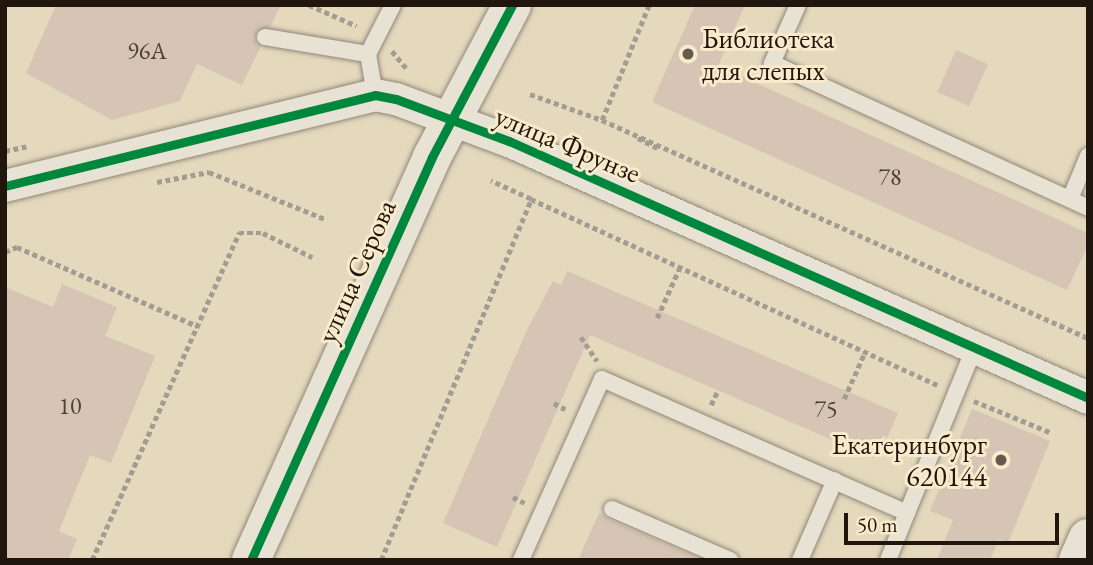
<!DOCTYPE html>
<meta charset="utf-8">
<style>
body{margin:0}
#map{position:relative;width:1093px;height:565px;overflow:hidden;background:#e4d8bd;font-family:"EB Garamond",serif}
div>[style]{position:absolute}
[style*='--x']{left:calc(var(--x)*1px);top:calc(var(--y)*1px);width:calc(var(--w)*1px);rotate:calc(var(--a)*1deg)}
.building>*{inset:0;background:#d6c4b4;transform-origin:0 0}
.path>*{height:4.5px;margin-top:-2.25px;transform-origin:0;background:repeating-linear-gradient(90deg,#a39c92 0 5px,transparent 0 8.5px)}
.roads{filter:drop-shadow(0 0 2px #908878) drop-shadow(0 0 2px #908878)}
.service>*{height:16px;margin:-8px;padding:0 8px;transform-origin:8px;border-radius:8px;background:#e8e2d5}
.minor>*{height:32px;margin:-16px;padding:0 16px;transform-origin:16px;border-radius:16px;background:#e8e2d5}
.tertiary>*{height:38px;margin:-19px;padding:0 19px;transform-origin:19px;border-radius:19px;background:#e8e2d5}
.cycleway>*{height:9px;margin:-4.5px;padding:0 4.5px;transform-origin:4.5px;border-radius:4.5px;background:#00873e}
.dots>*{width:19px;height:19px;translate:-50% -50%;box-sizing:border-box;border:4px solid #f8eaca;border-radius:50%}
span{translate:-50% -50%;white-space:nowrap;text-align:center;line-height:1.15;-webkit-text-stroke:6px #f8eaca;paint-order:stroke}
.number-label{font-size:24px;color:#4e4238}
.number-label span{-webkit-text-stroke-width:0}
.poi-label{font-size:28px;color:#20160e}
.left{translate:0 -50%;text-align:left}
.right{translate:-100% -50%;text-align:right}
.street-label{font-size:28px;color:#20160e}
.frame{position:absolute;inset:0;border:7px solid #20160e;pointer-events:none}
.scale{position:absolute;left:844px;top:513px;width:215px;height:32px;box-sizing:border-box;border:4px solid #20160e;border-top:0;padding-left:9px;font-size:21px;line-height:24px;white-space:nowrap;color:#20160e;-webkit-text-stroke:5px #f8eaca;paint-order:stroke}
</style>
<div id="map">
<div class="building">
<div style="clip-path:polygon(56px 5px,281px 5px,270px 27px,257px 31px,255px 40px,261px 46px,242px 85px,197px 64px,180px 101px,112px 120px,26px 73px)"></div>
<div style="clip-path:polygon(695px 5px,745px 5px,718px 66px,1088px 233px,1088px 245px,1067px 290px,652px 102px)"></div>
<div style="left:956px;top:50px;width:35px;height:46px;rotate:24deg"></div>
<div style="clip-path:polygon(567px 271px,898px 413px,887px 438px,883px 435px,874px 458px,590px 335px,497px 547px,443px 523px,527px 330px,553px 281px,561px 285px)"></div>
<div style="clip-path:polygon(62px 284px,117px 307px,105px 336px,155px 356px,111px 463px,90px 455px,59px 531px,77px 539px,68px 560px,5px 560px,5px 287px,53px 307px)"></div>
<div style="clip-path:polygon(972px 409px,1050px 441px,1008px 543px,999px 539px,990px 560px,937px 560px,953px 520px,930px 511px)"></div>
<div style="clip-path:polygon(599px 513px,608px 519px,703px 560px,578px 560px)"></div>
</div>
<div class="path">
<div style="--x:309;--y:5;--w:52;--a:23.6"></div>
<div style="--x:392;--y:51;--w:23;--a:50"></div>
<div style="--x:530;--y:94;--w:77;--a:19.9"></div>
<div style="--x:602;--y:120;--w:124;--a:-67.8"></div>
<div style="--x:602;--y:120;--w:533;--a:24.16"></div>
<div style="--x:638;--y:138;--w:25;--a:27"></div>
<div style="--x:5;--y:151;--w:25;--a:-12"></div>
<div style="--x:157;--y:182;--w:53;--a:-10.9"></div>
<div style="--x:209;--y:172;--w:127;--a:22.1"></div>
<div style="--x:531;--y:199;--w:447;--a:24.6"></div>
<div style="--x:5;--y:252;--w:13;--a:-23"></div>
<div style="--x:17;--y:247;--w:197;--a:23.7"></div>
<div style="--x:657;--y:318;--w:56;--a:-65.7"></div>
<div style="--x:581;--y:337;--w:29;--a:56"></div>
<div style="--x:844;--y:399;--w:51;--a:-65.9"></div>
<div style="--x:974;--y:401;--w:84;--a:22.3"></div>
<div style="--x:554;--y:403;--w:13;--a:29"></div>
<div style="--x:711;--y:405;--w:17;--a:-65"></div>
<div style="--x:513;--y:497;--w:13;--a:27"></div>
<div style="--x:92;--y:560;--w:359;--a:-65.8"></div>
<div style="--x:239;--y:233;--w:24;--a:0"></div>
<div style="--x:263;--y:233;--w:55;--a:26.1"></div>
<div style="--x:381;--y:560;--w:391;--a:-67.4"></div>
<div style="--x:531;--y:199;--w:44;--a:-155.8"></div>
</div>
<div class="roads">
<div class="service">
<div style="--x:798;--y:5;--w:64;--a:114.1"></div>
<div style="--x:772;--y:63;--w:348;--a:24.6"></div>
<div style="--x:265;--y:37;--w:104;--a:9.4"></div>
<div style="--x:375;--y:95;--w:42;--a:-99.7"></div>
<div style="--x:368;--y:54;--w:55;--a:-63"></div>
<div style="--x:1070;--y:199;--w:47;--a:-67.3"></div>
<div style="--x:612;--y:509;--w:129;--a:23.4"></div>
<div style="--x:521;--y:560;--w:198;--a:-65.9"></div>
<div style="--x:602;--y:379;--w:333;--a:23.7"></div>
<div style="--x:907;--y:513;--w:177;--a:-67.8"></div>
<div style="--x:800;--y:560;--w:87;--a:-66.4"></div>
<div style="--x:888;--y:560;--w:51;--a:-68"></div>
</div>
<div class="minor">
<div style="--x:5;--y:186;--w:381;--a:-13.8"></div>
<div style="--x:375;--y:95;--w:21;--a:11"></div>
<div style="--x:396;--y:99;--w:121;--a:20.4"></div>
<div style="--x:509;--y:141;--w:633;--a:23.93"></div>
</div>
<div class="tertiary">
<div style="--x:251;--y:560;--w:442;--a:-65.8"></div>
<div style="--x:432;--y:157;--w:172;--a:-62.2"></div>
<div style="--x:1078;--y:560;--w:24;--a:-66"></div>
</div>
</div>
<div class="cycleway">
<div style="--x:5;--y:186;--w:381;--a:-13.8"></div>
<div style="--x:375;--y:95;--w:21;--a:11"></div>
<div style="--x:396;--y:99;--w:121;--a:20.4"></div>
<div style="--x:509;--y:141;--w:633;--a:23.93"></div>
<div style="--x:251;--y:560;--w:442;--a:-65.8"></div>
<div style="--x:432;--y:157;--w:172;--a:-62.2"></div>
</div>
<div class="dots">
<div style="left:688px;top:54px;background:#655a4b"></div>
<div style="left:1001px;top:460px;background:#655a4b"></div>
</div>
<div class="number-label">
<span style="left:147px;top:51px">96А</span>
<span style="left:890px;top:177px">78</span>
<span style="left:70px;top:406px">10</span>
<span style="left:826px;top:409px">75</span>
</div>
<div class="poi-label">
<span class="left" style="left:702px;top:54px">Библиотека<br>для слепых</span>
<span class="right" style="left:987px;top:460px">Екатеринбург<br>620144</span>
</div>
<div class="street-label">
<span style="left:568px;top:144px;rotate:23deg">улица Фрунзе</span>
<span style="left:356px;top:271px;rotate:-66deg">улица Серова</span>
</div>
<div class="frame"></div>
<div class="scale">50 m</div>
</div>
